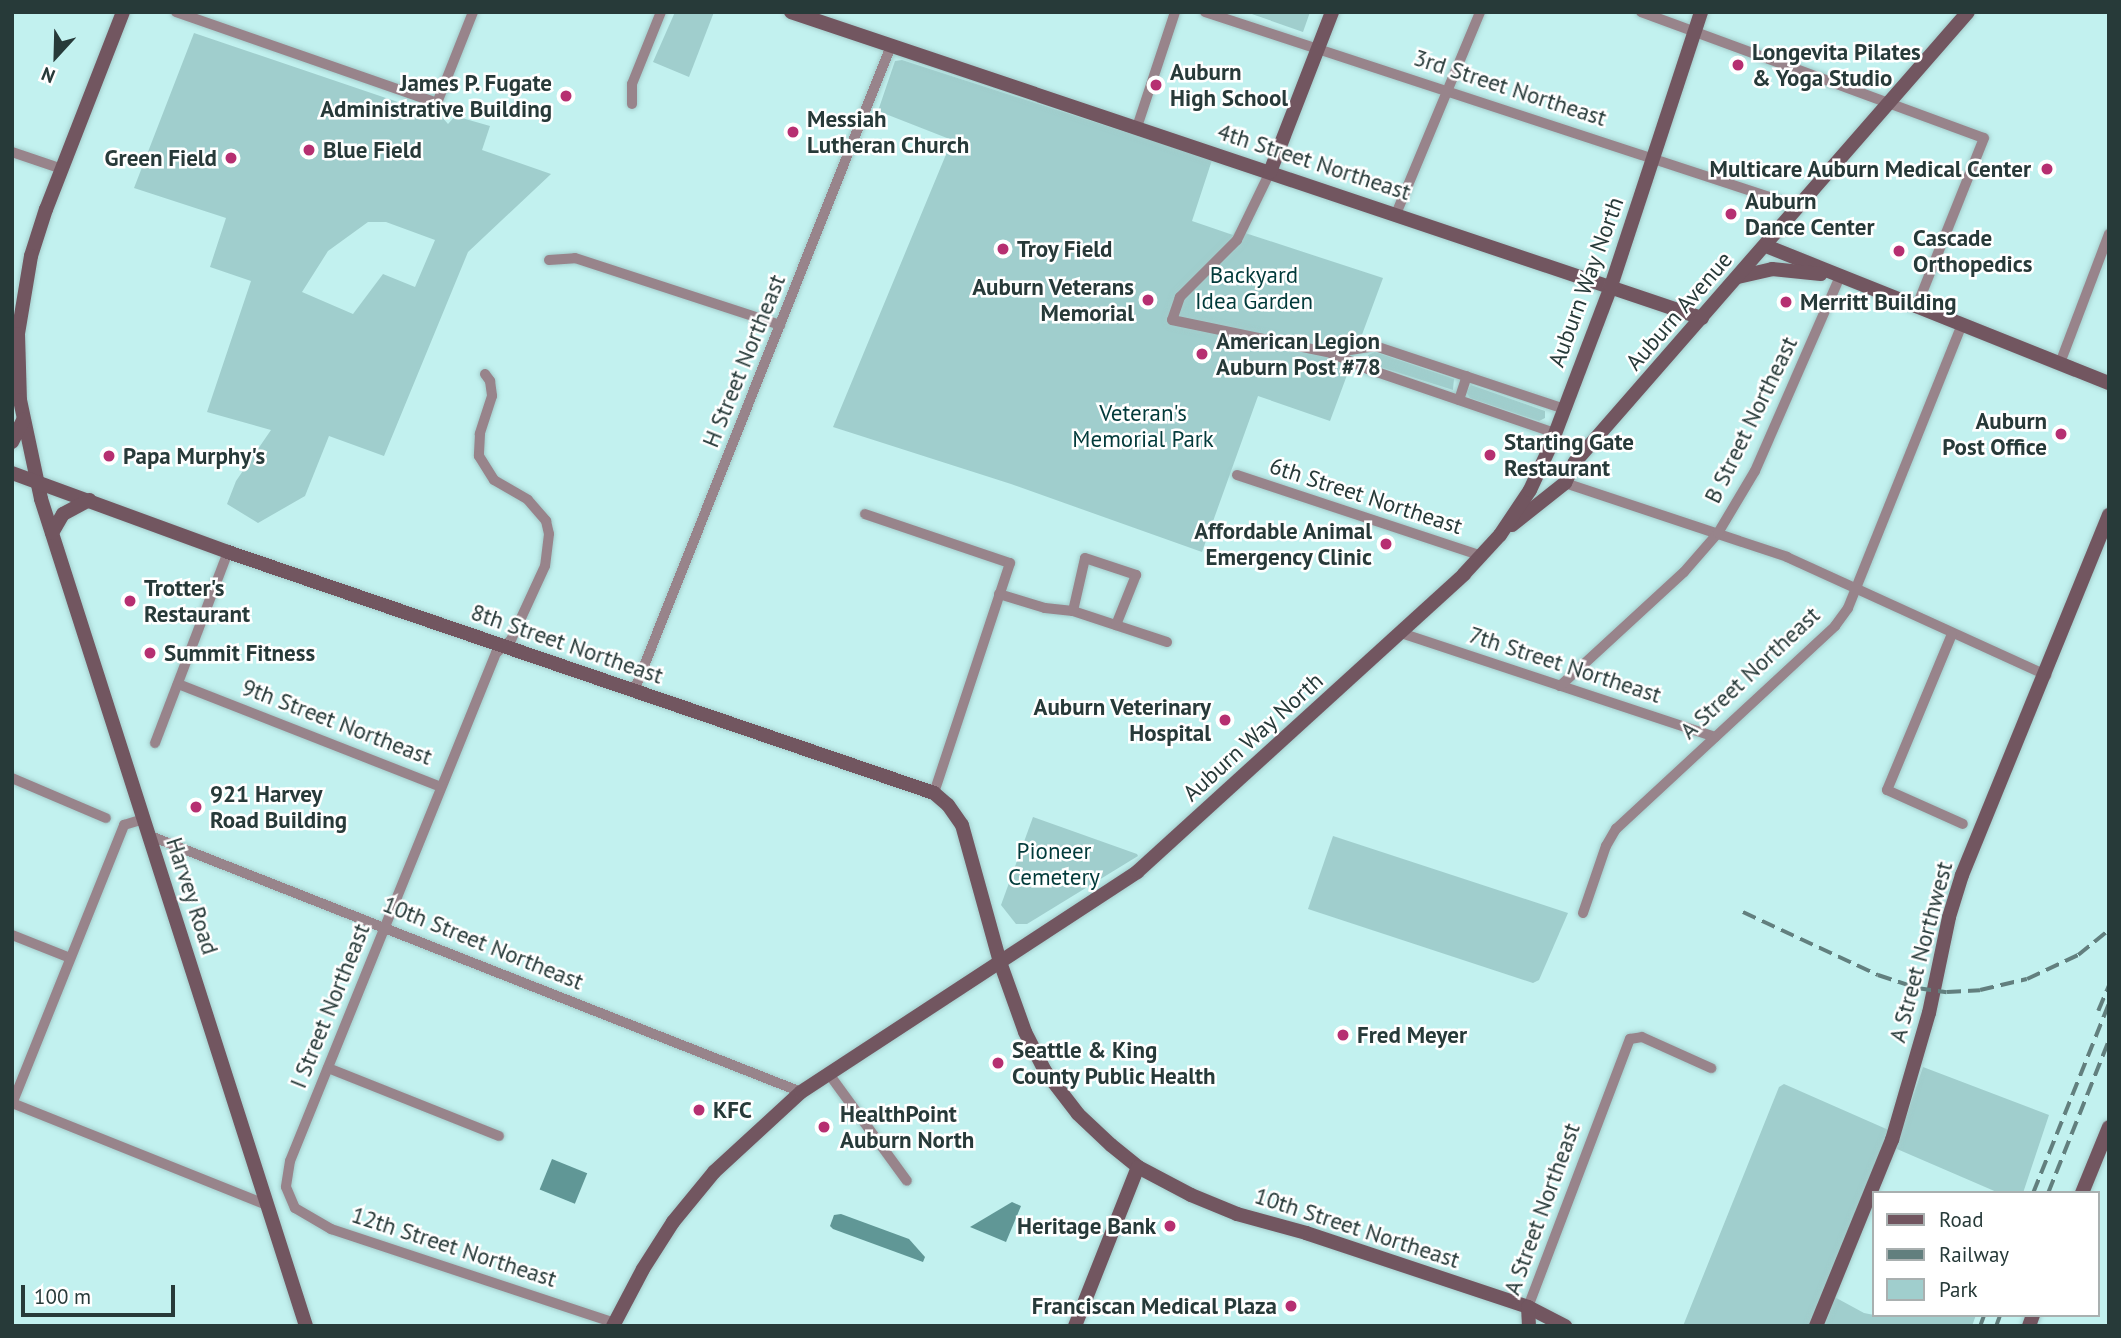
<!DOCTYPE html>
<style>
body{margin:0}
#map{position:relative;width:2121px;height:1338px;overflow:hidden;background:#c2f1ef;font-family:"PT Sans",sans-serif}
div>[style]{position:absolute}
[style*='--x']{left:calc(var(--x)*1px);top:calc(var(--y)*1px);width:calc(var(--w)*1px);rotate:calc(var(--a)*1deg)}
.green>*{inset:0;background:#a0cecd}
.water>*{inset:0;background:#609796;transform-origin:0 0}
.roads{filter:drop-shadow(0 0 2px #a3cccb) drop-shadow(0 0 2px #a3cccb)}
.street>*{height:10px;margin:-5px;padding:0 5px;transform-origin:5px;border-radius:5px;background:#98848b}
.secondary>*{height:14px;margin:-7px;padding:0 7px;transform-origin:7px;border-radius:7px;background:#725660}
.rail>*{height:3.5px;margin-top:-1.75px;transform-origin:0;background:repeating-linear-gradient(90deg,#627f7e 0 14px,transparent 0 21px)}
.dots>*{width:19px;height:19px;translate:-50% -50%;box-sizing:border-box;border:4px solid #fff;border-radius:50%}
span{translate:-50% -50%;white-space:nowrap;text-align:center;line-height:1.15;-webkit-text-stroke:5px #fff;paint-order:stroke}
.poi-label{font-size:23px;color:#273a39;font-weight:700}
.left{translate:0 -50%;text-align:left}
.right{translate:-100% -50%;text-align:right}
.street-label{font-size:23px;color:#273a39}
.park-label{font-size:23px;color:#013a3a}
.frame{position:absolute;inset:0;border:14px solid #273a39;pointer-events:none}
.legend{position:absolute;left:1872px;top:1191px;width:228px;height:126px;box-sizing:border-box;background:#fff;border:2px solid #a9b0b0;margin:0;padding:9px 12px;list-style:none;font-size:21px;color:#273a39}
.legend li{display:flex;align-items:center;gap:14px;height:35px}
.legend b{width:35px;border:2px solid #a9b0b0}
.north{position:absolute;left:21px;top:21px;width:70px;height:70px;-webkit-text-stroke:5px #fff;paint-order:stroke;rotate:202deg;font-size:19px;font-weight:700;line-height:28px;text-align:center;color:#273a39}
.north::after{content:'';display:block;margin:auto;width:24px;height:32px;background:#273a39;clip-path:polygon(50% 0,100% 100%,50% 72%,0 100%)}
.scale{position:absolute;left:21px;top:1285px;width:154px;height:32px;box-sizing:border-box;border:4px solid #273a39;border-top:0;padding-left:9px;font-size:21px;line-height:24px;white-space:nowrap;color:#273a39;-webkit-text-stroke:5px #fff;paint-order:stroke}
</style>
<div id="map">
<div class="green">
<div style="clip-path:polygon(675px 12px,714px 12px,689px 77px,653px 62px)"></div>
<div style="clip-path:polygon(1246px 12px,1310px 12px,1303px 32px)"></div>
<div style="clip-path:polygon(evenodd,194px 33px,442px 117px,448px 124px,455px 116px,490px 126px,482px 150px,551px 174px,468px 252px,384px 456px,329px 436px,305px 496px,258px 523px,227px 504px,236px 481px,271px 430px,207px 412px,251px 281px,210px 267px,226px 218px,134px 188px,194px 33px,368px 222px,386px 222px,435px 240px,415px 287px,383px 274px,353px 314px,302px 292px,328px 251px,368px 222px)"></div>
<div style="clip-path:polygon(902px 60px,1212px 160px,1192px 221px,1233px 235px,1236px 230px,1383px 278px,1330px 421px,1258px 396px,1202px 552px,1011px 484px,833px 427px,952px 140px,878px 111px,895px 61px)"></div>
<div style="clip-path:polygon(1375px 352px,1454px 379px,1453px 390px,1371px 364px,1367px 361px,1368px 355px)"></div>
<div style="clip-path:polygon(1471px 385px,1545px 411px,1545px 418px,1539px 421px,1470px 398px,1466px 392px)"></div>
<div style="clip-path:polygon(1033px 817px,1137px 854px,1138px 856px,1027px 924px,1016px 924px,1001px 905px)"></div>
<div style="clip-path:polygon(1333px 836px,1568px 913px,1539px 980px,1533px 983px,1308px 909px)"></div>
<div style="clip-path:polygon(1923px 1067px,2049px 1115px,2023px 1193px,1999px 1193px,1890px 1146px,1829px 1294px,1864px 1313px,1874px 1315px,1976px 1315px,1972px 1326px,1683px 1326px,1779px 1087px,1784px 1084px,1900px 1135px)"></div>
</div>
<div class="water">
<div style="left:552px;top:1159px;width:38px;height:33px;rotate:22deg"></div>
<div style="clip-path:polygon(1012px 1202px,1021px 1206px,1006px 1242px,970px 1227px)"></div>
<div style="clip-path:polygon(841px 1214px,909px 1239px,925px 1257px,923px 1262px,833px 1229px,830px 1226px,834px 1215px)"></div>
</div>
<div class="roads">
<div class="street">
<div style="--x:176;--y:12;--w:276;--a:19.2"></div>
<div style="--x:437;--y:103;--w:98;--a:-68.4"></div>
<div style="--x:1205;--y:12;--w:626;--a:18.15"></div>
<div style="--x:1641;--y:12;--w:365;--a:20.2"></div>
<div style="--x:1984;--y:138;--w:183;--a:111.8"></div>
<div style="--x:632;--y:104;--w:20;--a:-90"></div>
<div style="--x:632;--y:84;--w:78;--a:-68.1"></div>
<div style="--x:1137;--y:127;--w:121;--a:-71.7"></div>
<div style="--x:12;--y:152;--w:53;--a:18.8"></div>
<div style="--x:1270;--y:172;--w:76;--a:115.9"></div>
<div style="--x:1237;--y:240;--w:81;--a:135"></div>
<div style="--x:1180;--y:297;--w:24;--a:109"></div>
<div style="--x:1172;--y:320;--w:162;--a:11.7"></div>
<div style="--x:1331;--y:353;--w:40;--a:23.4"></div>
<div style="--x:1368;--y:369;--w:198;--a:18.9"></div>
<div style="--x:1396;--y:214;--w:219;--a:-67.4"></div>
<div style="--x:549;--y:260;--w:26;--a:-4"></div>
<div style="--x:575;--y:258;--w:216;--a:18.1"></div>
<div style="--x:1331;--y:353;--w:45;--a:-9"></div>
<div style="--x:1375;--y:346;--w:199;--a:18.4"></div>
<div style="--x:2060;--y:363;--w:138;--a:-69.2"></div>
<div style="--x:485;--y:374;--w:9;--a:54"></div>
<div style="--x:490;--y:381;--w:15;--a:82"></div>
<div style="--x:492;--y:396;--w:40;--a:108"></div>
<div style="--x:480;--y:434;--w:22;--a:93"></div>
<div style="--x:479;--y:456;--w:28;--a:58"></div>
<div style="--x:494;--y:480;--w:39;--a:30"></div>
<div style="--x:528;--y:500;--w:28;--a:49"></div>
<div style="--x:546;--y:521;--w:13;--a:77"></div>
<div style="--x:549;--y:534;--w:32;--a:97"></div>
<div style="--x:545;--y:566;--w:81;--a:114.7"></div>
<div style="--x:511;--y:640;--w:20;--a:139"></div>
<div style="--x:496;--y:653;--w:548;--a:112.07"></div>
<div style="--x:290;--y:1161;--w:26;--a:99"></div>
<div style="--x:286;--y:1187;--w:23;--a:67"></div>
<div style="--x:295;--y:1208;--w:42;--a:30.3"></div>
<div style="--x:331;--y:1229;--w:299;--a:18.3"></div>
<div style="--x:1459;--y:400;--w:25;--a:-72"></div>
<div style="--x:1237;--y:475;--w:258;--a:18.3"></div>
<div style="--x:1565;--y:483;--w:234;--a:18.4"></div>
<div style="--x:1787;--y:557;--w:285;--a:24.5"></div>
<div style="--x:865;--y:514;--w:153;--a:18.7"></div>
<div style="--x:1010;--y:563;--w:242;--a:108.3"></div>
<div style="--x:999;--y:594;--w:48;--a:16.9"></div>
<div style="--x:1045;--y:608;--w:28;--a:6"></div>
<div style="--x:1073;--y:611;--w:99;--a:18.3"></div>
<div style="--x:1073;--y:611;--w:54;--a:-77.2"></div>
<div style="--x:1085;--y:558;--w:54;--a:18.4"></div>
<div style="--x:1136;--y:575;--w:54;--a:111.8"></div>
<div style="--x:1401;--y:633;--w:331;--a:18.3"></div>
<div style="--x:1952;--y:634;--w:169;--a:112.6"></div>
<div style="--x:1887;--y:790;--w:83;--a:24.1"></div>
<div style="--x:178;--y:684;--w:282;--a:21.4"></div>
<div style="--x:1560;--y:686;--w:168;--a:-42.6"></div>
<div style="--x:1684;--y:572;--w:52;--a:-48.9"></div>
<div style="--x:1718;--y:533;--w:72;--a:-59.2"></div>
<div style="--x:1755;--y:471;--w:213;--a:-66.4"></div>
<div style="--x:634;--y:691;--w:694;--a:-68.28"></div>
<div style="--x:155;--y:743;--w:204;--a:-69.1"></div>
<div style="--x:12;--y:778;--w:102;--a:23.1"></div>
<div style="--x:148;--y:835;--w:702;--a:21.48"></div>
<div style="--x:1583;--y:913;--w:71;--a:-71.1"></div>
<div style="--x:1606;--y:846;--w:20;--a:-60"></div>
<div style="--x:1616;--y:829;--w:299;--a:-42.8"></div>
<div style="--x:1835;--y:626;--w:22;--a:-54"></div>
<div style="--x:1848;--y:608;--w:305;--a:-68.1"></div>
<div style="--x:12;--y:935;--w:62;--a:21.6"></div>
<div style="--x:328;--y:1068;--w:184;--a:21.7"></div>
<div style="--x:829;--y:1074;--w:132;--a:53.9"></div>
<div style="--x:12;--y:1103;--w:275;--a:21.8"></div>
<div style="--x:12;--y:1104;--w:301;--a:-68.1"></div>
<div style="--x:124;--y:825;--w:21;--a:-17"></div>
<div style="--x:1528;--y:1307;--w:287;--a:-69.2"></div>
<div style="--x:1630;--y:1039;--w:12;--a:-9"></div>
<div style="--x:1642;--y:1037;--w:76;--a:24.2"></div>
</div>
<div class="secondary">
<div style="--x:123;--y:12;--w:212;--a:111.3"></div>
<div style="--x:46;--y:209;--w:49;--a:107.7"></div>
<div style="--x:31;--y:256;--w:79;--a:99.5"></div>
<div style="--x:18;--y:334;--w:66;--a:88.3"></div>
<div style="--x:20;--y:400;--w:101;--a:78"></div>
<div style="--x:41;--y:499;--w:868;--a:72.23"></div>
<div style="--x:791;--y:12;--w:961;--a:18.57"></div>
<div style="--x:1270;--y:172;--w:172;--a:-68.8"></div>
<div style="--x:1766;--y:246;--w:369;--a:21.8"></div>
<div style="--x:1738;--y:277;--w:35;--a:-13"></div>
<div style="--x:1772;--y:269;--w:49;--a:5.8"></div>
<div style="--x:12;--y:442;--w:25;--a:-63"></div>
<div style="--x:12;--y:473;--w:230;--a:20.1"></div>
<div style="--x:228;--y:552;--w:746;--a:18.85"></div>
<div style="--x:934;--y:793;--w:18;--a:41"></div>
<div style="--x:948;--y:805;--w:24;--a:55"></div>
<div style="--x:962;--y:825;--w:142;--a:74.5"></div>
<div style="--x:1000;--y:962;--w:74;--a:70.3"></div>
<div style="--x:1025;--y:1032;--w:44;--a:62.9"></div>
<div style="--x:1045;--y:1071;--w:54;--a:52.5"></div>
<div style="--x:1078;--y:1114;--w:45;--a:43.2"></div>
<div style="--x:1111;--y:1145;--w:35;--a:39"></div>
<div style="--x:1138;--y:1167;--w:60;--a:27.8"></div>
<div style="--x:1191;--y:1195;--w:50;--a:22.4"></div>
<div style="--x:1237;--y:1214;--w:72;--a:15.4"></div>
<div style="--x:1306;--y:1233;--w:234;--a:18.4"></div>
<div style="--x:1528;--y:1307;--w:42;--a:27.2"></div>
<div style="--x:1512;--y:525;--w:68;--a:-38.4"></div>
<div style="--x:1565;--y:483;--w:23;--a:-65"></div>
<div style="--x:1575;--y:462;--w:597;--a:-48.87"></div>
<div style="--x:52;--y:533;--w:22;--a:-60"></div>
<div style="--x:63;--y:514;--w:30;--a:-28"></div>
<div style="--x:2082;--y:1193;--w:71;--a:-67.8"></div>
<div style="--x:1528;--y:1307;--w:19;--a:87"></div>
<div style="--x:613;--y:1326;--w:64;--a:-62.2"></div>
<div style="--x:643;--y:1269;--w:56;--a:-57.4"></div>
<div style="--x:673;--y:1222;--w:65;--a:-50.6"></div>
<div style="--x:714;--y:1172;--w:118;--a:-42.6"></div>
<div style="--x:801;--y:1092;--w:402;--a:-33.2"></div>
<div style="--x:1137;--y:872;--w:442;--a:-42.3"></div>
<div style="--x:1464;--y:574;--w:53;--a:-47.3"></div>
<div style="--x:1500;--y:535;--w:54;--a:-56.3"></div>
<div style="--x:1530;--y:490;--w:47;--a:-65.1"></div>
<div style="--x:1550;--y:447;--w:172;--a:-69.2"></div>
<div style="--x:1611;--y:286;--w:288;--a:-71.8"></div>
<div style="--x:1075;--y:1326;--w:171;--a:-68.4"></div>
<div style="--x:1816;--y:1326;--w:201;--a:-67.8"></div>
<div style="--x:1892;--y:1140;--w:132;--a:-73.8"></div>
<div style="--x:1929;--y:1013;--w:98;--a:-78.2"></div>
<div style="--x:1949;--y:917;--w:44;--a:-72.8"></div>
<div style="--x:1962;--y:875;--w:389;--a:-67.8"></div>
<div style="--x:2029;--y:1326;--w:12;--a:-70"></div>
</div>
</div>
<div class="rail">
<div style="--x:1743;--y:912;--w:149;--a:25"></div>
<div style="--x:1878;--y:975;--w:41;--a:18.4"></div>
<div style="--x:1917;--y:988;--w:30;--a:8"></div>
<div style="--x:1947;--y:992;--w:33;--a:-3"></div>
<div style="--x:1980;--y:990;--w:48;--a:-13.2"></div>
<div style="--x:2027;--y:979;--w:56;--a:-25.2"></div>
<div style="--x:2078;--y:955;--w:40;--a:-39"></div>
<div style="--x:2098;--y:1011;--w:28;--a:-67"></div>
<div style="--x:2033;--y:1193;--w:205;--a:-68.2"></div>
<div style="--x:2048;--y:1193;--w:165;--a:-68.3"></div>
<div style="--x:1980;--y:1326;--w:12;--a:-70"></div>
<div style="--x:1996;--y:1326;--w:12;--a:-70"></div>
</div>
<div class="dots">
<div style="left:1738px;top:65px;background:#b62f71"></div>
<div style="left:1156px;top:85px;background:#b62f71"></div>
<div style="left:566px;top:96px;background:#b62f71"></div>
<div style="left:793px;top:132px;background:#b62f71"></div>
<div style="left:309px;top:150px;background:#b62f71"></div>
<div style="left:231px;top:158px;background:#b62f71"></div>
<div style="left:2047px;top:169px;background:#b62f71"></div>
<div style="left:1731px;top:214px;background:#b62f71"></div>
<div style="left:1003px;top:249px;background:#b62f71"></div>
<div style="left:1899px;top:251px;background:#b62f71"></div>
<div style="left:1148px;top:300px;background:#b62f71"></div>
<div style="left:1786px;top:302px;background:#b62f71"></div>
<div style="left:1202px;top:354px;background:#b62f71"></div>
<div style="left:2061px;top:434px;background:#b62f71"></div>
<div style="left:1490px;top:455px;background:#b62f71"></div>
<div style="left:109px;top:456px;background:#b62f71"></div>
<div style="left:1386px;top:544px;background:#b62f71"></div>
<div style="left:130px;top:601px;background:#b62f71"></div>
<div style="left:150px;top:653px;background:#b62f71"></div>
<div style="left:1225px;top:720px;background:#b62f71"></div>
<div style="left:196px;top:807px;background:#b62f71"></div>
<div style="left:1343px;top:1035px;background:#b62f71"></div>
<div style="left:998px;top:1063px;background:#b62f71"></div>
<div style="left:699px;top:1110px;background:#b62f71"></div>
<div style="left:824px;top:1127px;background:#b62f71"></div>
<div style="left:1170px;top:1226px;background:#b62f71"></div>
<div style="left:1291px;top:1306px;background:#b62f71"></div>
</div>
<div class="poi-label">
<span class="left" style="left:1752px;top:65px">Longevita Pilates<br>&amp; Yoga Studio</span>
<span class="left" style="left:1170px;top:85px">Auburn<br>High School</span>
<span class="right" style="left:552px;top:96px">James P. Fugate<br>Administrative Building</span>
<span class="left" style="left:807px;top:132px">Messiah<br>Lutheran Church</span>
<span class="left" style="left:323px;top:150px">Blue Field</span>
<span class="right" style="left:217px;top:158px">Green Field</span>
<span class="right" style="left:2031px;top:169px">Multicare Auburn Medical Center</span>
<span class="left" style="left:1745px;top:214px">Auburn<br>Dance Center</span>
<span class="left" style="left:1913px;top:251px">Cascade<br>Orthopedics</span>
<span class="left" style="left:1017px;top:249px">Troy Field</span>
<span class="right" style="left:1134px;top:300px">Auburn Veterans<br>Memorial</span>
<span class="left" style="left:1800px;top:302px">Merritt Building</span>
<span class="left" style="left:1216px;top:354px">American Legion<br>Auburn Post #78</span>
<span class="right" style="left:2047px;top:434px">Auburn<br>Post Office</span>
<span class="left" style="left:1504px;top:455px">Starting Gate<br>Restaurant</span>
<span class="left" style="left:123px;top:456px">Papa Murphy's</span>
<span class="right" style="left:1372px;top:544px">Affordable Animal<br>Emergency Clinic</span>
<span class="left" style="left:144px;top:601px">Trotter's<br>Restaurant</span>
<span class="left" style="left:164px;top:653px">Summit Fitness</span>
<span class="right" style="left:1211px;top:720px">Auburn Veterinary<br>Hospital</span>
<span class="left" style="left:210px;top:807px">921 Harvey<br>Road Building</span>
<span class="left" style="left:1357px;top:1035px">Fred Meyer</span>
<span class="left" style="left:1012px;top:1063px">Seattle &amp; King<br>County Public Health</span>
<span class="left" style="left:713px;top:1110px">KFC</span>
<span class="left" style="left:840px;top:1127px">HealthPoint<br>Auburn North</span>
<span class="right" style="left:1156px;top:1226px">Heritage Bank</span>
<span class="right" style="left:1277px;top:1306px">Franciscan Medical Plaza</span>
</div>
<div class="street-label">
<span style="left:1510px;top:88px;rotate:18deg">3rd Street Northeast</span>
<span style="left:1314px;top:162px;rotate:18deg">4th Street Northeast</span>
<span style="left:1586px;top:282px;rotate:-70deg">Auburn Way North</span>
<span style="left:1679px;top:311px;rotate:-49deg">Auburn Avenue</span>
<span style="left:744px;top:361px;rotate:-68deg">H Street Northeast</span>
<span style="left:1751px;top:420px;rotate:-64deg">B Street Northeast</span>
<span style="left:1366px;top:496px;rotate:18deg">6th Street Northeast</span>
<span style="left:567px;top:644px;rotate:19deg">8th Street Northeast</span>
<span style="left:1565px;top:665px;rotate:18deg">7th Street Northeast</span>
<span style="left:1750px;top:673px;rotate:-43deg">A Street Northeast</span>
<span style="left:337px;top:722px;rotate:21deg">9th Street Northeast</span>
<span style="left:1253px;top:737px;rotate:-42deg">Auburn Way North</span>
<span style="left:192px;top:896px;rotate:72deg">Harvey Road</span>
<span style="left:483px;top:943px;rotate:22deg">10th Street Northeast</span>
<span style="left:1921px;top:952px;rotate:-75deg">A Street Northwest</span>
<span style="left:330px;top:1006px;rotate:-68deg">I Street Northeast</span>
<span style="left:1542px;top:1209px;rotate:-70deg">A Street Northeast</span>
<span style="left:1357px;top:1228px;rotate:18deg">10th Street Northeast</span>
<span style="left:454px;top:1247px;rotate:18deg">12th Street Northeast</span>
</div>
<div class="park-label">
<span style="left:1254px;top:288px">Backyard<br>Idea Garden</span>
<span style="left:1143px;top:426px">Veteran's<br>Memorial Park</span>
<span style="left:1054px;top:864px">Pioneer<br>Cemetery</span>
</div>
<div class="frame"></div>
<ul class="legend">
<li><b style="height:9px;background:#725660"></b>Road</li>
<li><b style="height:9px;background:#627f7e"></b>Railway</li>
<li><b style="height:19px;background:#a0cecd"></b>Park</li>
</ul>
<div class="north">N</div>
<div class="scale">100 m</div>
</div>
